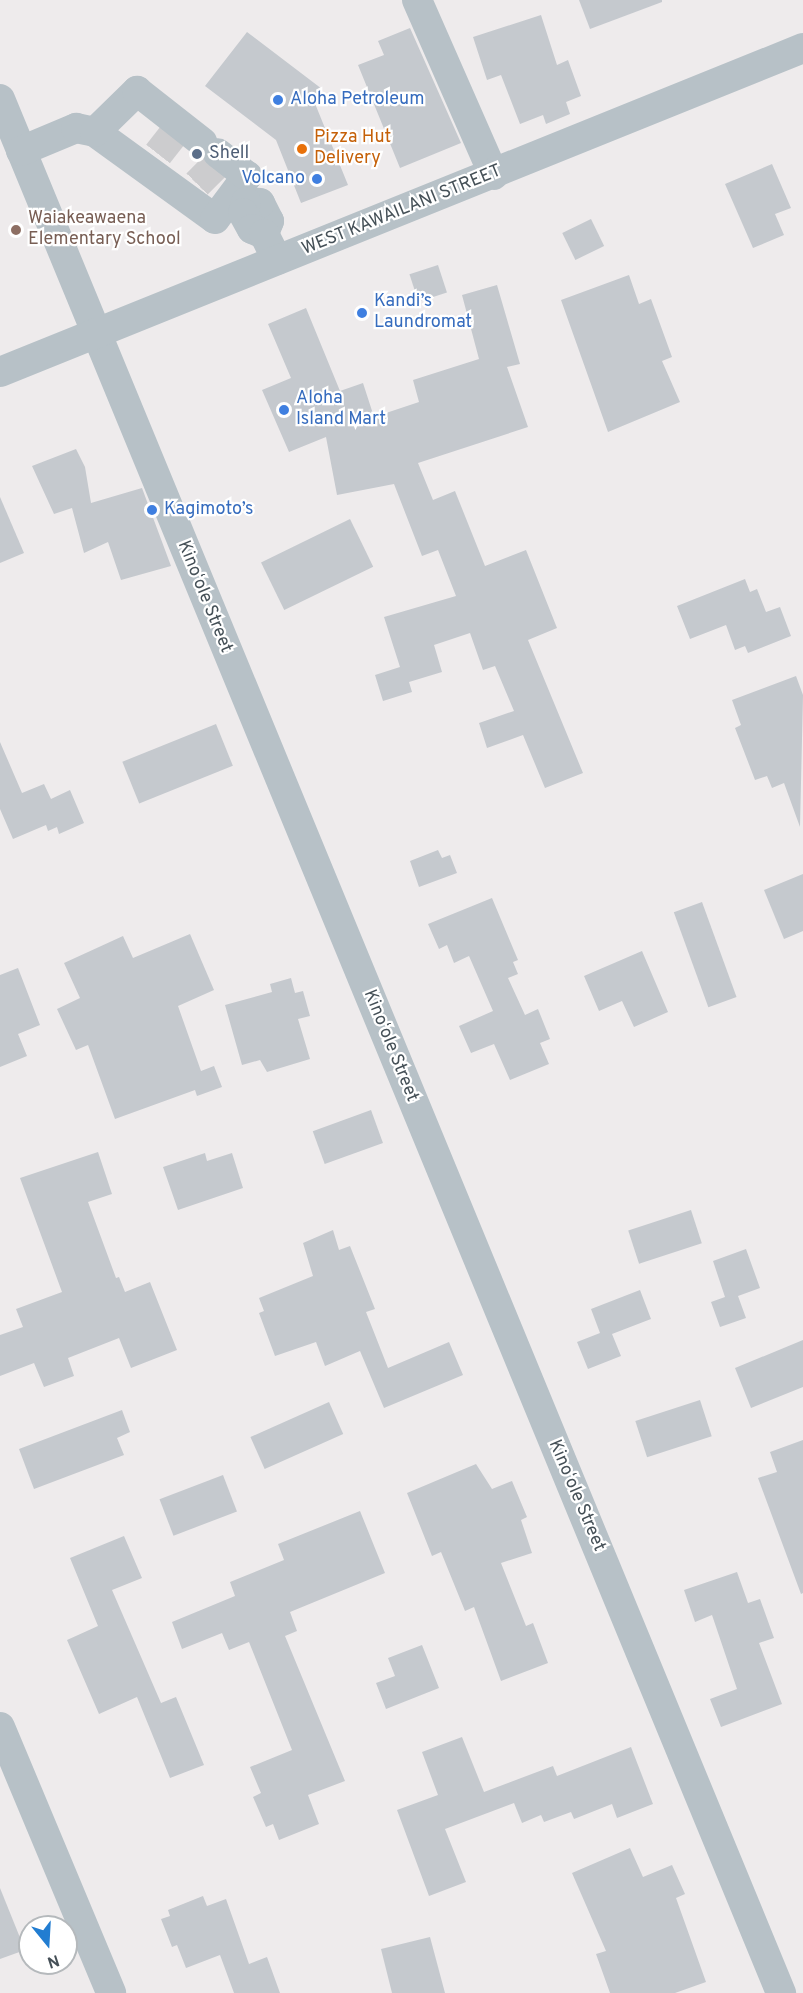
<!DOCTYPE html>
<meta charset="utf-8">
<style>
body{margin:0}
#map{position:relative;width:803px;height:1993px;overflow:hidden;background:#eeebec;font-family:Overpass,sans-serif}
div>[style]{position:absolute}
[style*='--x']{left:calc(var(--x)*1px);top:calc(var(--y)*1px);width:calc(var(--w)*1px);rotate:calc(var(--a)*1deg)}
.building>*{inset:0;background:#c5c9ce;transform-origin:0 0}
.minor-tunnel>*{height:30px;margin-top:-15px;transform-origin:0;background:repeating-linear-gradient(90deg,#ccccce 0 30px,transparent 0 45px)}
.minor>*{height:30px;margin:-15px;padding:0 15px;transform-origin:15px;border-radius:15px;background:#b7c1c7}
.dots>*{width:16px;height:16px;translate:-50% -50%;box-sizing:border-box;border:3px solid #fff;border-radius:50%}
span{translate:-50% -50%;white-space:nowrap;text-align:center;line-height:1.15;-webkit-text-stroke:4.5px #fff;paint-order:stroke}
.shop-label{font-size:18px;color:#366cbe}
.left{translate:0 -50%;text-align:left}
.right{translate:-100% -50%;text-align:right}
.food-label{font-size:18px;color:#c56008}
.service-label{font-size:18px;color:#4e5e75}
.street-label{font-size:18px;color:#455057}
.education-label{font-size:18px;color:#785e54}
.north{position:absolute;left:18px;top:1915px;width:60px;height:60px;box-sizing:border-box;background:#fff;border:2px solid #b5b9bc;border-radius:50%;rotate:162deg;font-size:16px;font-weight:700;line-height:24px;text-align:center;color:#455057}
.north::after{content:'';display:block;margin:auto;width:21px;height:27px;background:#227dd1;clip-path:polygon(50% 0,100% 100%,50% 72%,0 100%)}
</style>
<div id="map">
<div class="building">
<div style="clip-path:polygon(579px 0,662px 0,662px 2px,590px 29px)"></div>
<div style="clip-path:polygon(541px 15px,557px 65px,568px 60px,581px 96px,566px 102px,570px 114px,546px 124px,543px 115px,520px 124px,501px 75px,487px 80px,473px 37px)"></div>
<div style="clip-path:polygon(410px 28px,461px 143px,400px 168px,358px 65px,384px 55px,378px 41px)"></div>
<div style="clip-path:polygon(247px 32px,322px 89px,314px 101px,348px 185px,301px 203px,276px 140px,205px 86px)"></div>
<div style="clip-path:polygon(772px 164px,791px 208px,775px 214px,784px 235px,753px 248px,725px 184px)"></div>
<div style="left:591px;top:219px;width:30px;height:32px;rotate:64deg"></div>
<div style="left:438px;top:265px;width:29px;height:30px;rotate:72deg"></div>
<div style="clip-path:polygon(629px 275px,639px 304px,651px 299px,672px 357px,662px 361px,680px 402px,608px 432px,561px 300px)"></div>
<div style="clip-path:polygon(497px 285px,520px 364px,507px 367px,528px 427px,418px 463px,433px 500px,455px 491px,485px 566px,526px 550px,557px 628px,528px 640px,583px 773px,545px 788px,523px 735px,487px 748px,479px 723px,514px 711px,495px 666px,483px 670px,470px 633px,434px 645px,442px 672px,409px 682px,412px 692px,383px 701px,375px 675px,400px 667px,384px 617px,456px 596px,438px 550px,422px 556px,394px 484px,337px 495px,326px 437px,289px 452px,262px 390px,291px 378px,268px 324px,306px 308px,340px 391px,363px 383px,374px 417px,419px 402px,413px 380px,479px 359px,462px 295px)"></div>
<div style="clip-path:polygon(76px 449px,85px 467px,91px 503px,142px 488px,171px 566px,121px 580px,108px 542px,84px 553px,72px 508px,54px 514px,32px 466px)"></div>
<div style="clip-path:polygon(0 497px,24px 553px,0 563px)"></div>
<div style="left:350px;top:519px;width:53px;height:99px;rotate:64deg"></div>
<div style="clip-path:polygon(745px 579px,750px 592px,757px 589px,766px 612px,780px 607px,791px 636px,748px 653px,745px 646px,735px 650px,726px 625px,690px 639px,677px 606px)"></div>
<div style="clip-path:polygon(796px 676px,803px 695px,800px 827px,784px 783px,772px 788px,767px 776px,755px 780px,735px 728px,741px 725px,732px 700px)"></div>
<div style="left:216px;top:724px;width:45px;height:101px;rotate:68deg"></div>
<div style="clip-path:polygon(0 742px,22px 793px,44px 784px,51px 799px,70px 790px,84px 823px,59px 834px,57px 827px,48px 831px,46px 825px,13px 839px,0 809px)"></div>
<div style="clip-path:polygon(438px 850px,442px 858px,450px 855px,457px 873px,419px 887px,410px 861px)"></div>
<div style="clip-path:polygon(803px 874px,803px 931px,784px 939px,764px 890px)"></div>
<div style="clip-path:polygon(492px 898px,518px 960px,513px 962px,518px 974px,508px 978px,525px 1015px,538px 1009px,550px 1039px,540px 1043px,549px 1064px,510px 1080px,494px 1044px,471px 1053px,459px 1026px,493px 1011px,469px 956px,454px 963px,447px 945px,439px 949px,428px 924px)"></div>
<div style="left:702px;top:902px;width:101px;height:30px;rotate:70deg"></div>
<div style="clip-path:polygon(190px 934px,214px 990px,178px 1006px,201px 1071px,214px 1066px,222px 1087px,197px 1096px,195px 1090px,115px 1119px,88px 1045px,76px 1050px,57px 1009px,80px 998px,64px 963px,123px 936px,133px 958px)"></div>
<div style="clip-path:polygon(642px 951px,668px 1012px,634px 1027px,622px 1001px,599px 1011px,584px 976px)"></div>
<div style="clip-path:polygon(18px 968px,40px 1025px,18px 1034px,27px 1056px,0 1067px,0 975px)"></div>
<div style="clip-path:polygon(291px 978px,295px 993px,303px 991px,310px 1016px,298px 1019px,310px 1059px,267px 1072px,260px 1060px,242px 1065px,225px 1005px,272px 992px,270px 984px)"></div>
<div style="left:371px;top:1110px;width:35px;height:62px;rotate:70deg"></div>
<div style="clip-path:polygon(98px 1152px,112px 1194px,88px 1202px,116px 1278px,119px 1277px,125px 1292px,150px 1282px,177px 1350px,131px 1368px,119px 1338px,68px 1358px,74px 1376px,44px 1387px,34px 1363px,0 1376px,0 1335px,23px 1327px,16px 1309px,62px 1292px,20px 1178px)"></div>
<div style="clip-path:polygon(205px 1153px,207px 1161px,232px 1153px,243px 1188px,178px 1210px,163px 1167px)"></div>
<div style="left:691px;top:1210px;width:35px;height:66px;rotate:72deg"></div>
<div style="clip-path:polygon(333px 1230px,339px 1250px,350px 1246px,375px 1309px,366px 1312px,388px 1368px,449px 1342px,463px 1375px,384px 1408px,360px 1351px,325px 1366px,316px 1342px,275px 1356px,259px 1313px,264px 1311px,259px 1298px,313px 1276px,303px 1243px)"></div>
<div style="clip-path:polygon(746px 1249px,760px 1288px,738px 1296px,746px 1318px,720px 1327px,711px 1302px,725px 1297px,713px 1261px)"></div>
<div style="clip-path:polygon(640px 1290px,651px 1319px,612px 1334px,621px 1356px,588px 1369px,577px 1342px,600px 1333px,591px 1309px)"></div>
<div style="clip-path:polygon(803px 1340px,803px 1387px,751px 1408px,735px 1368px)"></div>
<div style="left:700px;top:1400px;width:38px;height:68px;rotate:72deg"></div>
<div style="left:329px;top:1402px;width:35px;height:86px;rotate:66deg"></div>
<div style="clip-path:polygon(122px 1410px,130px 1432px,117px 1438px,124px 1455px,34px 1489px,19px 1449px)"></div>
<div style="clip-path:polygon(803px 1440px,803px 1593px,801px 1594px,758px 1478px,777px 1472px,770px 1452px)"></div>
<div style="clip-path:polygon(476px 1464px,492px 1489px,512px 1481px,527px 1517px,521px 1520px,532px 1553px,501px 1563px,526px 1626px,533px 1623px,548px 1663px,501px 1681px,474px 1607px,465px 1611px,441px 1552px,432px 1556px,407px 1493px)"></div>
<div style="left:223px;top:1475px;width:39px;height:68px;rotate:69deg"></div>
<div style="clip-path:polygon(360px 1511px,385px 1573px,290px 1612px,297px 1631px,285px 1636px,345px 1781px,308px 1795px,319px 1824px,279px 1840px,273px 1824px,266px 1827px,253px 1797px,261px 1793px,250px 1767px,292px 1750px,249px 1642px,229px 1650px,222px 1633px,182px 1649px,172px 1622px,235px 1596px,230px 1582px,284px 1560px,278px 1544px)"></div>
<div style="clip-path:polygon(124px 1536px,142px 1578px,112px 1590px,161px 1703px,176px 1697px,204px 1765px,170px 1778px,137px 1697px,99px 1714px,67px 1640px,98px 1626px,70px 1558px)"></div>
<div style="clip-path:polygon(737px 1572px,748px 1603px,760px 1599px,774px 1638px,759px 1643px,782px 1704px,721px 1727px,710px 1699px,737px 1689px,712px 1615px,695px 1622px,684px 1590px)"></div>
<div style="clip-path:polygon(422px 1645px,439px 1688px,386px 1709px,376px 1683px,395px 1676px,388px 1658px)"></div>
<div style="clip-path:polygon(462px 1737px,484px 1792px,553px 1766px,557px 1776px,631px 1747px,653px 1804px,617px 1818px,612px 1804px,574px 1819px,571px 1812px,544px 1822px,541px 1815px,522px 1823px,514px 1803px,445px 1829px,466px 1882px,429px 1896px,397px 1810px,438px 1795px,422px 1752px)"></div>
<div style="clip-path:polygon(630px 1848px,643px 1877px,672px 1865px,685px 1894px,676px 1898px,706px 1982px,675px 1993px,610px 1993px,596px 1954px,606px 1951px,572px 1873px)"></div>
<div style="clip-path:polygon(0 1888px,25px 1950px,0 1959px)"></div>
<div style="clip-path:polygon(203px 1896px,207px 1906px,226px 1899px,249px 1964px,267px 1957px,280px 1993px,234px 1993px,220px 1955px,186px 1968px,177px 1945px,172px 1947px,161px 1919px,170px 1916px,168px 1910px)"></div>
<div style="clip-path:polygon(430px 1937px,445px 1993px,392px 1993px,381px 1949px)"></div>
</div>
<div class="minor-tunnel">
<div style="--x:158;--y:154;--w:28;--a:-52"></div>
<div style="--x:197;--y:184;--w:27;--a:-45"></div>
</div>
<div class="minor">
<div style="--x:417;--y:0;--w:191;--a:66.3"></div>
<div style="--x:0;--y:99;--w:2049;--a:67.59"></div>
<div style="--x:95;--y:132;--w:148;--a:35.9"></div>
<div style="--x:215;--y:219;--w:54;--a:-53.3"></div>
<div style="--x:247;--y:176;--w:37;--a:-142"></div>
<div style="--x:21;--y:151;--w:60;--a:-22.7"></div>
<div style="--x:76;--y:128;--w:19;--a:12"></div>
<div style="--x:95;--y:132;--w:59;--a:-44.3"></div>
<div style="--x:137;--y:91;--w:83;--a:38.1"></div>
<div style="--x:264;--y:234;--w:14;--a:-69"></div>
<div style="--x:269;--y:221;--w:20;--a:-117"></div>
<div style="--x:260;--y:203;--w:14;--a:-176"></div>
<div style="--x:246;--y:202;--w:11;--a:105"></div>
<div style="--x:243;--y:213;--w:18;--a:61"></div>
<div style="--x:252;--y:229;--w:13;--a:23"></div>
<div style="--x:264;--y:234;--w:29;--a:63"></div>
<div style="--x:0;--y:372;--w:866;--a:-21.97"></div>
<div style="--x:0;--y:1727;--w:288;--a:67.3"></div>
</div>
<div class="dots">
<div style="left:278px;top:100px;background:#3f7fe0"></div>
<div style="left:302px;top:149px;background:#e8710a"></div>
<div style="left:197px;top:154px;background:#5c6f8a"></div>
<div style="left:317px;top:179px;background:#3f7fe0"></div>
<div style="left:16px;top:230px;background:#8d6e63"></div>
<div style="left:362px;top:313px;background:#3f7fe0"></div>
<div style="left:284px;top:410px;background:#3f7fe0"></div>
<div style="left:152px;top:510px;background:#3f7fe0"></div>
</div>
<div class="shop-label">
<span class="left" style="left:290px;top:100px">Aloha Petroleum</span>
<span class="right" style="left:305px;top:179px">Volcano</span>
<span class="left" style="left:374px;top:313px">Kandi’s<br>Laundromat</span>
<span class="left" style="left:296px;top:410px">Aloha<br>Island Mart</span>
<span class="left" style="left:164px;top:510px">Kagimoto’s</span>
</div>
<div class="food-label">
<span class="left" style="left:314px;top:149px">Pizza Hut<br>Delivery</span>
</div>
<div class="service-label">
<span class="left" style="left:209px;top:154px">Shell</span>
</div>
<div class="street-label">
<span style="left:402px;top:211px;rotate:-22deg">WEST KAWAILANI STREET</span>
<span style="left:204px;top:597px;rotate:68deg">Kinoʻole Street</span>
<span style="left:390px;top:1046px;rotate:68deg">Kinoʻole Street</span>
<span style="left:576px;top:1496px;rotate:67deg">Kinoʻole Street</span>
</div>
<div class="education-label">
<span class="left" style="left:28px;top:230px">Waiakeawaena<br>Elementary School</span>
</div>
<div class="north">N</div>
</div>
